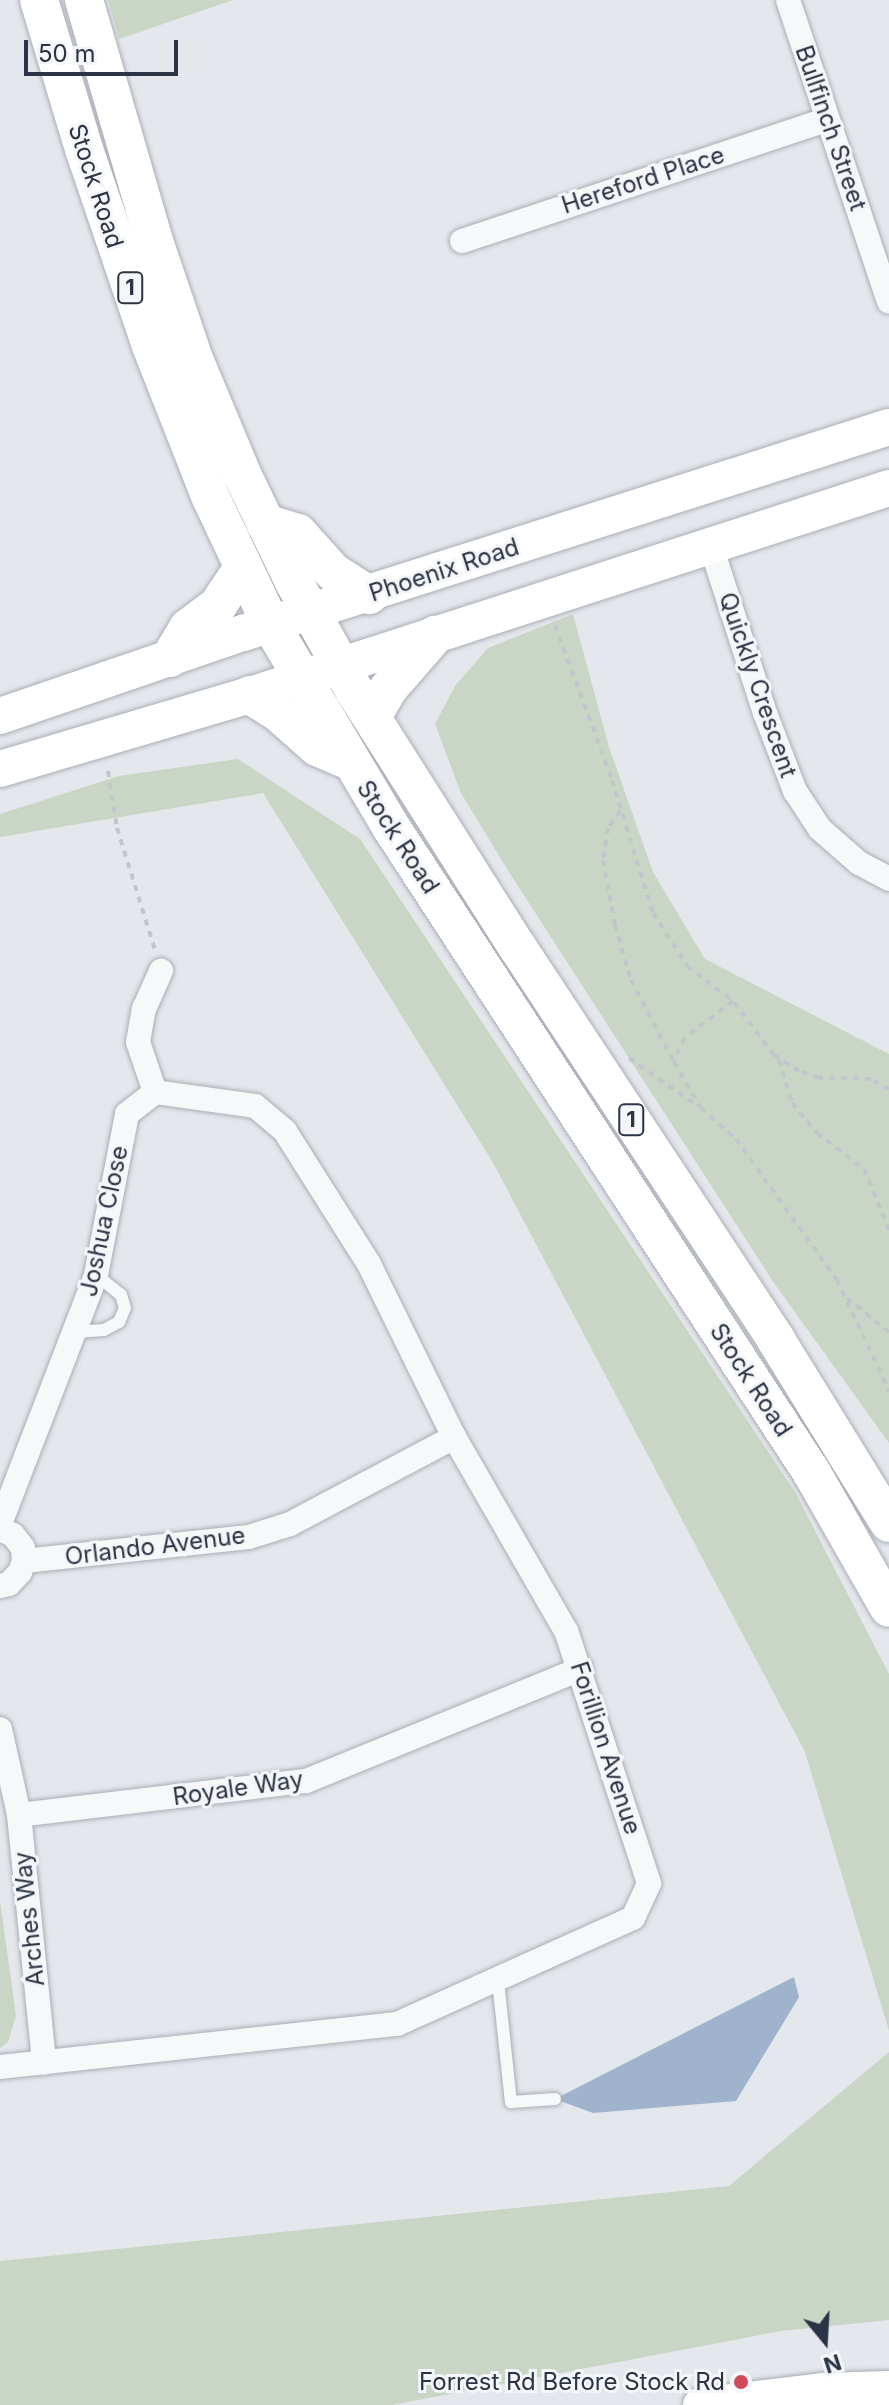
<!DOCTYPE html>
<style>
body{margin:0}
#map{position:relative;width:889px;height:2405px;overflow:hidden;background:#e4e7ec;font-family:Inter,sans-serif}
div>[style]{position:absolute}
[style*='--x']{left:calc(var(--x)*1px);top:calc(var(--y)*1px);width:calc(var(--w)*1px);rotate:calc(var(--a)*1deg)}
.green>*{inset:0;background:#c9d6c5}
.water>*{inset:0;background:#9fb4cc}
.path>*{height:4px;margin-top:-2px;transform-origin:0;background:repeating-linear-gradient(90deg,#c2c5cb 0 6px,transparent 0 12px)}
.roads{filter:drop-shadow(0 0 2px #a9aeb7) drop-shadow(0 0 2px #a9aeb7)}
.service>*{height:12px;margin:-6px;padding:0 6px;transform-origin:6px;border-radius:6px;background:#f7f8fa}
.minor>*{height:24px;margin:-12px;padding:0 12px;transform-origin:12px;border-radius:12px;background:#f7f8fa}
.secondary>*{height:34px;margin:-17px;padding:0 17px;transform-origin:17px;border-radius:17px;background:#fff}
.primary>*{height:36px;margin:-18px;padding:0 18px;transform-origin:18px;border-radius:18px;background:#fff}
.trunk>*{height:38px;margin:-19px;padding:0 19px;transform-origin:19px;border-radius:19px;background:#fff}
.dots>*{width:22px;height:22px;translate:-50% -50%;box-sizing:border-box;border:4px solid #f4f6f9;border-radius:50%}
span{translate:-50% -50%;white-space:nowrap;text-align:center;line-height:1.15;-webkit-text-stroke:6px #f4f6f9;paint-order:stroke}
.shield-label span{padding:2px 6px;background:#f4f6f9;border:2px solid;border-radius:6px;-webkit-text-stroke-width:0}
.shield-label{font-size:22px;color:#2b3445;font-weight:700}
.street-label{font-size:24px;color:#2b3445}
.poi-label{font-size:24px;color:#2b3445}
.right{translate:-100% -50%;text-align:right}
.north{position:absolute;left:785px;top:2301px;width:80px;height:80px;-webkit-text-stroke:6px #f4f6f9;paint-order:stroke;rotate:162deg;font-size:22px;font-weight:700;line-height:32px;text-align:center;color:#2b3445}
.north::after{content:'';display:block;margin:auto;width:28px;height:36px;background:#2b3445;clip-path:polygon(50% 0,100% 100%,50% 72%,0 100%)}
.scale{position:absolute;left:24px;top:40px;width:154px;height:36px;box-sizing:border-box;border:4px solid #2b3445;border-top:0;padding-left:10px;font-size:24px;line-height:28px;white-space:nowrap;color:#2b3445;-webkit-text-stroke:6px #f4f6f9;paint-order:stroke}
</style>
<div id="map">
<div class="green">
<div style="clip-path:polygon(108px 0,233px 0,119px 39px)"></div>
<div style="clip-path:polygon(573px 614px,609px 747px,653px 872px,705px 959px,889px 1054px,889px 1443px,774px 1283px,507px 869px,461px 793px,435px 724px,455px 686px,488px 648px)"></div>
<div style="clip-path:polygon(238px 759px,360px 839px,795px 1492px,889px 1674px,889px 2031px,805px 1752px,492px 1161px,263px 793px,0 837px,0 814px,119px 776px)"></div>
<div style="clip-path:polygon(0 1900px,16px 2016px,8px 2042px,0 2048px)"></div>
<div style="clip-path:polygon(889px 2052px,889px 2320px,781px 2331px,392px 2405px,0 2405px,0 2261px,729px 2186px)"></div>
</div>
<div class="water">
<div style="clip-path:polygon(794px 1977px,799px 1997px,736px 2101px,593px 2113px,555px 2099px)"></div>
</div>
<div class="path">
<div style="--x:555;--y:625;--w:165;--a:69.8"></div>
<div style="--x:612;--y:780;--w:139;--a:72.9"></div>
<div style="--x:653;--y:913;--w:63;--a:57.3"></div>
<div style="--x:687;--y:966;--w:58;--a:37.3"></div>
<div style="--x:108;--y:771;--w:58;--a:81"></div>
<div style="--x:117;--y:828;--w:128;--a:72.7"></div>
<div style="--x:620;--y:811;--w:21;--a:125"></div>
<div style="--x:608;--y:828;--w:32;--a:99"></div>
<div style="--x:603;--y:860;--w:66;--a:79.5"></div>
<div style="--x:615;--y:925;--w:57;--a:73.8"></div>
<div style="--x:631;--y:980;--w:93;--a:62.3"></div>
<div style="--x:629;--y:1058;--w:85;--a:35"></div>
<div style="--x:779;--y:1060;--w:45;--a:73.2"></div>
<div style="--x:792;--y:1103;--w:39;--a:50"></div>
<div style="--x:817;--y:1133;--w:59;--a:37.5"></div>
<div style="--x:864;--y:1169;--w:66;--a:67.7"></div>
<div style="--x:889;--y:1089;--w:21;--a:-151"></div>
<div style="--x:871;--y:1079;--w:52;--a:-178.9"></div>
<div style="--x:819;--y:1078;--w:21;--a:-161"></div>
<div style="--x:799;--y:1071;--w:30;--a:-147"></div>
<div style="--x:774;--y:1055;--w:68;--a:-127.2"></div>
<div style="--x:733;--y:1001;--w:61;--a:142.9"></div>
<div style="--x:684;--y:1038;--w:26;--a:113"></div>
<div style="--x:674;--y:1062;--w:53;--a:59.6"></div>
<div style="--x:701;--y:1108;--w:47;--a:41.5"></div>
<div style="--x:736;--y:1139;--w:173;--a:54.4"></div>
<div style="--x:837;--y:1280;--w:123;--a:64.9"></div>
<div style="--x:847;--y:1298;--w:54;--a:39"></div>
</div>
<div class="roads">
<div class="service">
<div style="--x:76;--y:1332;--w:28;--a:-4"></div>
<div style="--x:104;--y:1330;--w:17;--a:-28"></div>
<div style="--x:119;--y:1322;--w:15;--a:-67"></div>
<div style="--x:125;--y:1308;--w:14;--a:-107"></div>
<div style="--x:121;--y:1295;--w:32;--a:-141"></div>
<div style="--x:498;--y:1981;--w:122;--a:83.9"></div>
<div style="--x:511;--y:2102;--w:44;--a:-3.9"></div>
</div>
<div class="minor">
<div style="--x:788;--y:0;--w:318;--a:71.5"></div>
<div style="--x:462;--y:241;--w:384;--a:-18.4"></div>
<div style="--x:711;--y:546;--w:176;--a:72.1"></div>
<div style="--x:765;--y:713;--w:84;--a:69"></div>
<div style="--x:795;--y:791;--w:45;--a:56.7"></div>
<div style="--x:820;--y:829;--w:52;--a:41.1"></div>
<div style="--x:859;--y:863;--w:34;--a:28"></div>
<div style="--x:155;--y:1092;--w:53;--a:-108.8"></div>
<div style="--x:138;--y:1042;--w:34;--a:-80"></div>
<div style="--x:144;--y:1009;--w:42;--a:-65.9"></div>
<div style="--x:0;--y:1524;--w:267;--a:-68.9"></div>
<div style="--x:96;--y:1275;--w:164;--a:-79.1"></div>
<div style="--x:127;--y:1114;--w:36;--a:-38"></div>
<div style="--x:0;--y:1529;--w:14;--a:25"></div>
<div style="--x:13;--y:1535;--w:16;--a:52"></div>
<div style="--x:23;--y:1548;--w:13;--a:86"></div>
<div style="--x:24;--y:1561;--w:12;--a:110"></div>
<div style="--x:20;--y:1572;--w:16;--a:133"></div>
<div style="--x:9;--y:1584;--w:9;--a:167"></div>
<div style="--x:24;--y:1561;--w:226;--a:-6.1"></div>
<div style="--x:249;--y:1537;--w:43;--a:-17.6"></div>
<div style="--x:290;--y:1524;--w:186;--a:-27.9"></div>
<div style="--x:0;--y:1729;--w:88;--a:77.5"></div>
<div style="--x:19;--y:1815;--w:249;--a:84.2"></div>
<div style="--x:19;--y:1815;--w:289;--a:-6.8"></div>
<div style="--x:306;--y:1781;--w:297;--a:-22.2"></div>
<div style="--x:0;--y:2067;--w:399;--a:-6.2"></div>
<div style="--x:397;--y:2024;--w:259;--a:-24.2"></div>
<div style="--x:633;--y:1918;--w:38;--a:-65"></div>
<div style="--x:649;--y:1883;--w:265;--a:-108.2"></div>
<div style="--x:566;--y:1631;--w:224;--a:-120"></div>
<div style="--x:454;--y:1437;--w:193;--a:-116.2"></div>
<div style="--x:369;--y:1264;--w:157;--a:-122.3"></div>
<div style="--x:285;--y:1131;--w:39;--a:-140"></div>
<div style="--x:255;--y:1106;--w:101;--a:-172"></div>
</div>
<div class="secondary">
<div style="--x:700;--y:2405;--w:125;--a:-6.9"></div>
<div style="--x:824;--y:2390;--w:65;--a:-1.8"></div>
</div>
<div class="primary">
<div style="--x:0;--y:716;--w:257;--a:-18.9"></div>
<div style="--x:243;--y:633;--w:678;--a:-17.69"></div>
<div style="--x:0;--y:769;--w:261;--a:-16.5"></div>
<div style="--x:250;--y:695;--w:672;--a:-17.95"></div>
</div>
<div class="trunk">
<div style="--x:39;--y:0;--w:156;--a:73.2"></div>
<div style="--x:84;--y:149;--w:208;--a:71.2"></div>
<div style="--x:151;--y:346;--w:163;--a:68.5"></div>
<div style="--x:211;--y:498;--w:140;--a:64.7"></div>
<div style="--x:271;--y:625;--w:235;--a:59.3"></div>
<div style="--x:391;--y:827;--w:771;--a:56.91"></div>
<div style="--x:812;--y:1473;--w:155;--a:60.3"></div>
<div style="--x:84;--y:0;--w:251;--a:73.8"></div>
<div style="--x:154;--y:241;--w:125;--a:71.3"></div>
<div style="--x:194;--y:359;--w:125;--a:67.3"></div>
<div style="--x:242;--y:474;--w:120;--a:64.3"></div>
<div style="--x:294;--y:582;--w:124;--a:60.9"></div>
<div style="--x:354;--y:690;--w:306;--a:57.6"></div>
<div style="--x:518;--y:948;--w:469;--a:56.6"></div>
<div style="--x:776;--y:1340;--w:215;--a:58.3"></div>
<div style="--x:265;--y:523;--w:34;--a:17"></div>
<div style="--x:298;--y:533;--w:52;--a:48.1"></div>
<div style="--x:333;--y:572;--w:43;--a:32.6"></div>
<div style="--x:170;--y:658;--w:35;--a:-59"></div>
<div style="--x:188;--y:628;--w:38;--a:-37"></div>
<div style="--x:218;--y:605;--w:45;--a:-56"></div>
<div style="--x:250;--y:695;--w:36;--a:32"></div>
<div style="--x:280;--y:714;--w:50;--a:41.7"></div>
<div style="--x:317;--y:747;--w:33;--a:23"></div>
<div style="--x:372;--y:717;--w:32;--a:-60"></div>
<div style="--x:388;--y:689;--w:72;--a:-49"></div>
</div>
</div>
<div class="dots">
<div style="left:741px;top:2382px;background:#d1495b"></div>
</div>
<div class="shield-label">
<span style="left:130px;top:288px">1</span>
<span style="left:631px;top:1120px">1</span>
</div>
<div class="street-label">
<span style="left:831px;top:128px;rotate:71deg">Bullfinch Street</span>
<span style="left:643px;top:180px;rotate:-18deg">Hereford Place</span>
<span style="left:96px;top:186px;rotate:72deg">Stock Road</span>
<span style="left:444px;top:570px;rotate:-18deg">Phoenix Road</span>
<span style="left:758px;top:685px;rotate:71deg">Quickly Crescent</span>
<span style="left:398px;top:837px;rotate:57deg">Stock Road</span>
<span style="left:104px;top:1221px;rotate:-78deg">Joshua Close</span>
<span style="left:751px;top:1380px;rotate:57deg">Stock Road</span>
<span style="left:155px;top:1546px;rotate:-7deg">Orlando Avenue</span>
<span style="left:606px;top:1748px;rotate:72deg">Forillion Avenue</span>
<span style="left:238px;top:1788px;rotate:-8deg">Royale Way</span>
<span style="left:29px;top:1919px;rotate:-96deg">Arches Way</span>
</div>
<div class="poi-label">
<span class="right" style="left:725px;top:2382px">Forrest Rd Before Stock Rd</span>
</div>
<div class="north">N</div>
<div class="scale">50 m</div>
</div>
